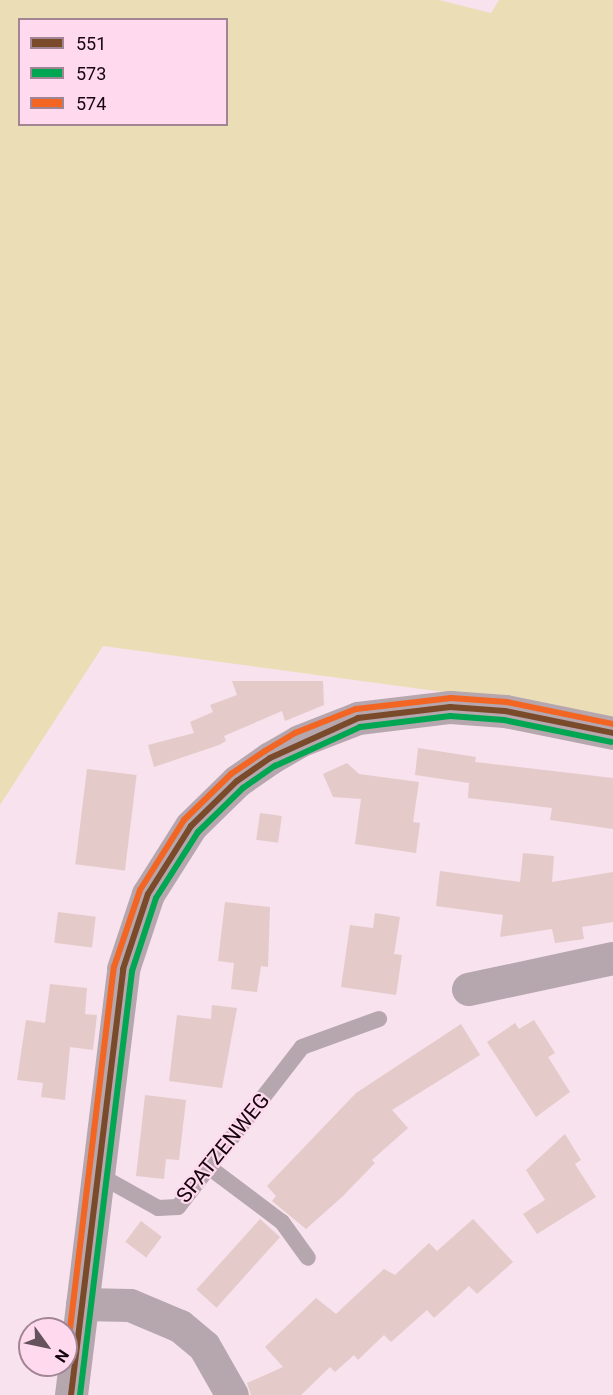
<!DOCTYPE html>
<style>
body{margin:0}
#map{position:relative;width:613px;height:1395px;overflow:hidden;background:#f7e2ed;font-family:Roboto,sans-serif}
div>[style]{position:absolute}
[style*='--x']{left:calc(var(--x)*1px);top:calc(var(--y)*1px);width:calc(var(--w)*1px);rotate:calc(var(--a)*1deg)}
.green>*{inset:0;background:#ebdeb7}
.building>*{inset:0;background:#e4cbc9;transform-origin:0 0}
.service>*{height:16px;margin:-8px;padding:0 8px;transform-origin:8px;border-radius:8px;background:#b6a6ae}
.minor>*{height:33px;margin:-16.5px;padding:0 16.5px;transform-origin:16.5px;border-radius:16.5px;background:#b6a6ae}
.bus-1>*{height:6px;margin:-3px;padding:0 3px;transform-origin:3px;border-radius:3px;background:#7a4b2a}
.bus-2>*{height:6px;margin:-3px;padding:0 3px;transform-origin:3px;border-radius:3px;background:#00a651}
.bus-3>*{height:6px;margin:-3px;padding:0 3px;transform-origin:3px;border-radius:3px;background:#f26522}
span{translate:-50% -50%;white-space:nowrap;text-align:center;line-height:1.15;-webkit-text-stroke:4.5px #ffdaee;paint-order:stroke}
.street-label{font-size:21px;color:#160510}
.legend{position:absolute;left:18px;top:18px;width:210px;height:108px;box-sizing:border-box;background:#ffdaee;border:2px solid #a28595;margin:0;padding:8px 10px;list-style:none;font-size:18px;color:#160510}
.legend li{display:flex;align-items:center;gap:12px;height:30px}
.legend b{width:30px;border:2px solid #a28595}
.north{position:absolute;left:18px;top:1317px;width:60px;height:60px;box-sizing:border-box;background:#ffdaee;border:2px solid #a28595;border-radius:50%;rotate:123deg;font-size:16px;font-weight:700;line-height:24px;text-align:center;color:#160510}
.north::after{content:'';display:block;margin:auto;width:21px;height:27px;background:#65525d;clip-path:polygon(50% 0,100% 100%,50% 72%,0 100%)}
</style>
<div id="map">
<div class="green">
<div style="clip-path:polygon(evenodd,0 0,439px 0,491px 13px,499px 0,613px 0,613px 725px,562px 708px,103px 646px,0 805px,0 0,20px 20px,226px 20px,226px 124px,20px 124px,20px 20px)"></div>
</div>
<div class="building">
<div style="clip-path:polygon(232px 681px,323px 681px,324px 705px,285px 721px,282px 711px,224px 736px,226px 741px,219px 745px,154px 767px,148px 745px,194px 733px,190px 722px,213px 712px,210px 705px,237px 695px)"></div>
<div style="clip-path:polygon(418px 748px,476px 757px,475px 762px,613px 778px,613px 829px,550px 820px,552px 808px,468px 798px,469px 783px,415px 775px)"></div>
<div style="clip-path:polygon(347px 763px,359px 774px,419px 782px,413px 822px,420px 823px,416px 853px,355px 844px,361px 799px,333px 797px,323px 774px)"></div>
<div style="left:87px;top:769px;width:50px;height:96px;rotate:7deg"></div>
<div style="left:260px;top:813px;width:22px;height:27px;rotate:8deg"></div>
<div style="clip-path:polygon(523px 853px,554px 856px,552px 882px,613px 872px,613px 922px,582px 927px,584px 939px,555px 943px,552px 929px,500px 937px,503px 915px,436px 906px,440px 871px,520px 882px)"></div>
<div style="clip-path:polygon(225px 902px,270px 907px,268px 967px,261px 966px,257px 992px,231px 989px,234px 963px,218px 961px)"></div>
<div style="left:58px;top:912px;width:38px;height:31px;rotate:7deg"></div>
<div style="clip-path:polygon(375px 913px,400px 917px,394px 954px,402px 955px,396px 995px,341px 987px,350px 925px,373px 928px)"></div>
<div style="clip-path:polygon(50px 984px,87px 988px,85px 1014px,97px 1015px,93px 1050px,70px 1047px,65px 1100px,41px 1097px,43px 1083px,17px 1080px,26px 1020px,45px 1023px)"></div>
<div style="clip-path:polygon(212px 1005px,237px 1008px,222px 1088px,169px 1081px,177px 1015px,211px 1019px)"></div>
<div style="clip-path:polygon(534px 1020px,555px 1053px,548px 1057px,570px 1092px,536px 1117px,487px 1042px,515px 1023px,519px 1029px)"></div>
<div style="clip-path:polygon(461px 1024px,480px 1055px,392px 1110px,408px 1128px,372px 1160px,375px 1163px,342px 1197px,306px 1229px,272px 1201px,276px 1196px,267px 1186px,356px 1093px)"></div>
<div style="clip-path:polygon(145px 1095px,186px 1100px,179px 1160px,166px 1159px,164px 1179px,136px 1176px)"></div>
<div style="clip-path:polygon(565px 1134px,581px 1160px,575px 1164px,596px 1197px,537px 1234px,523px 1214px,545px 1200px,526px 1170px)"></div>
<div style="left:260px;top:1219px;width:27px;height:95px;rotate:42deg"></div>
<div style="clip-path:polygon(473px 1219px,513px 1262px,477px 1294px,469px 1286px,434px 1318px,427px 1310px,391px 1342px,384px 1335px,358px 1360px,354px 1355px,335px 1372px,330px 1367px,301px 1395px,251px 1395px,247px 1383px,283px 1367px,265px 1347px,316px 1298px,336px 1314px,384px 1269px,395px 1275px,429px 1243px,437px 1251px)"></div>
<div style="left:141px;top:1221px;width:26px;height:26px;rotate:37deg"></div>
</div>
<div class="service">
<div style="--x:210;--y:1168;--w:90;--a:36.9"></div>
<div style="--x:282;--y:1222;--w:44;--a:54.2"></div>
<div style="--x:97;--y:1174;--w:70;--a:29.1"></div>
<div style="--x:158;--y:1208;--w:20;--a:-3"></div>
<div style="--x:178;--y:1207;--w:202;--a:-52.2"></div>
<div style="--x:302;--y:1047;--w:82;--a:-20"></div>
</div>
<div class="minor">
<div style="--x:468;--y:989;--w:148;--a:-12.1"></div>
<div style="--x:82;--y:1304;--w:48;--a:1.2"></div>
<div style="--x:130;--y:1305;--w:54;--a:22.8"></div>
<div style="--x:180;--y:1326;--w:31;--a:40"></div>
<div style="--x:204;--y:1346;--w:56;--a:60.3"></div>
<div style="--x:71;--y:1395;--w:429;--a:-83"></div>
<div style="--x:123;--y:969;--w:79;--a:-71.6"></div>
<div style="--x:148;--y:894;--w:80;--a:-57.7"></div>
<div style="--x:191;--y:826;--w:64;--a:-44.4"></div>
<div style="--x:237;--y:781;--w:40;--a:-34.9"></div>
<div style="--x:270;--y:758;--w:34;--a:-30"></div>
<div style="--x:299;--y:741;--w:63;--a:-21.3"></div>
<div style="--x:358;--y:718;--w:93;--a:-6.8"></div>
<div style="--x:450;--y:707;--w:55;--a:4.2"></div>
<div style="--x:505;--y:711;--w:110;--a:11.5"></div>
</div>
<div class="bus-1">
<div style="--x:71;--y:1395;--w:429;--a:-83"></div>
<div style="--x:123;--y:969;--w:79;--a:-71.6"></div>
<div style="--x:148;--y:894;--w:80;--a:-57.7"></div>
<div style="--x:191;--y:826;--w:64;--a:-44.4"></div>
<div style="--x:237;--y:781;--w:40;--a:-34.9"></div>
<div style="--x:270;--y:758;--w:97;--a:-24.4"></div>
<div style="--x:358;--y:718;--w:93;--a:-6.8"></div>
<div style="--x:450;--y:707;--w:55;--a:4.2"></div>
<div style="--x:505;--y:711;--w:110;--a:11.5"></div>
</div>
<div class="bus-2">
<div style="--x:80;--y:1395;--w:427;--a:-83"></div>
<div style="--x:132;--y:971;--w:77;--a:-71.8"></div>
<div style="--x:156;--y:898;--w:78;--a:-57.5"></div>
<div style="--x:198;--y:832;--w:63;--a:-44.4"></div>
<div style="--x:243;--y:788;--w:39;--a:-35"></div>
<div style="--x:275;--y:766;--w:94;--a:-24.6"></div>
<div style="--x:360;--y:727;--w:91;--a:-7"></div>
<div style="--x:450;--y:716;--w:54;--a:4.2"></div>
<div style="--x:504;--y:720;--w:109;--a:11.6"></div>
</div>
<div class="bus-3">
<div style="--x:66;--y:1362;--w:398;--a:-83.1"></div>
<div style="--x:114;--y:967;--w:81;--a:-71.3"></div>
<div style="--x:140;--y:890;--w:83;--a:-57.8"></div>
<div style="--x:184;--y:820;--w:66;--a:-44.4"></div>
<div style="--x:231;--y:774;--w:41;--a:-34.1"></div>
<div style="--x:265;--y:751;--w:35;--a:-31"></div>
<div style="--x:295;--y:733;--w:66;--a:-21.5"></div>
<div style="--x:356;--y:709;--w:96;--a:-6.6"></div>
<div style="--x:451;--y:698;--w:56;--a:4.1"></div>
<div style="--x:507;--y:702;--w:108;--a:11.7"></div>
</div>
<div class="street-label">
<span style="left:223px;top:1148px;rotate:-51deg">SPATZENWEG</span>
</div>
<ul class="legend">
<li><b style="height:8px;background:#7a4b2a"></b>551</li>
<li><b style="height:8px;background:#00a651"></b>573</li>
<li><b style="height:8px;background:#f26522"></b>574</li>
</ul>
<div class="north">N</div>
</div>
